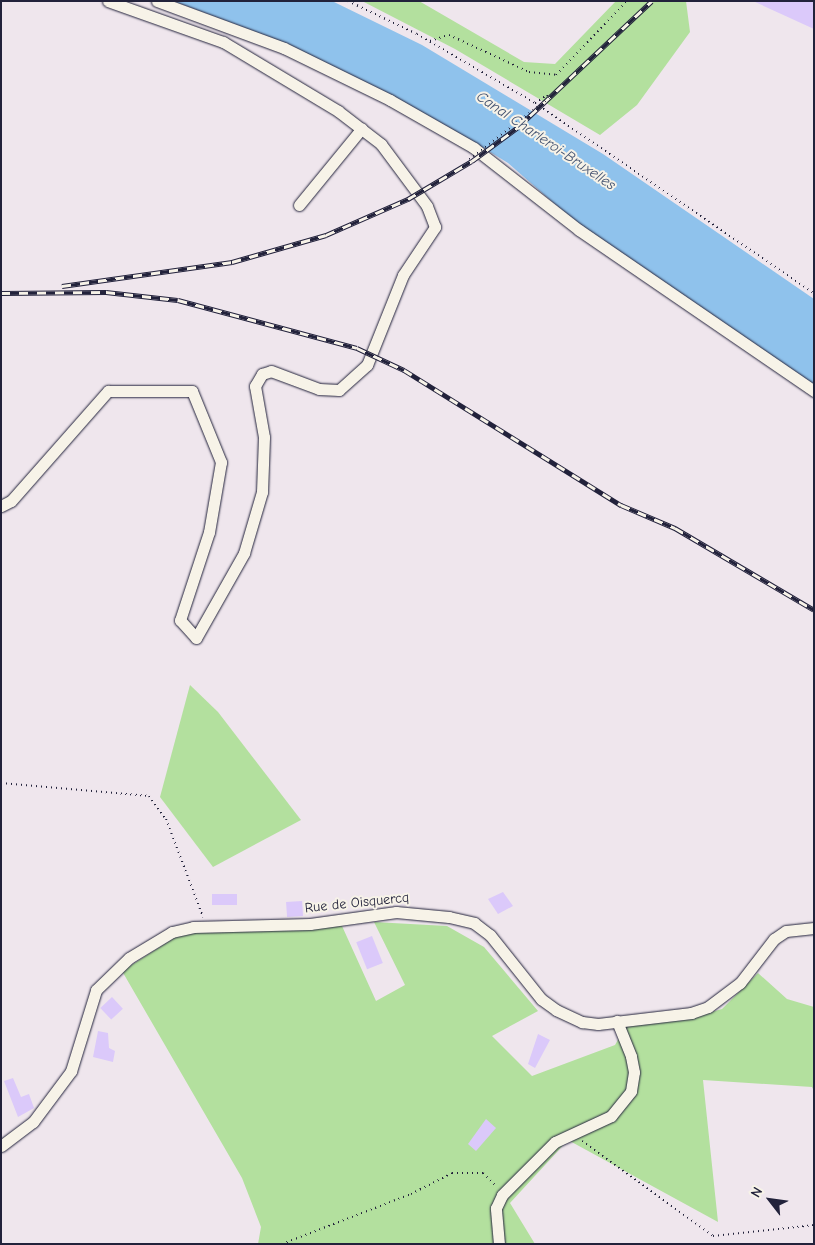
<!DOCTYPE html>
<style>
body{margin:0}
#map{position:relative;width:815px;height:1245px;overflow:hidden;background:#efe6ed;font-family:"Comic Neue",sans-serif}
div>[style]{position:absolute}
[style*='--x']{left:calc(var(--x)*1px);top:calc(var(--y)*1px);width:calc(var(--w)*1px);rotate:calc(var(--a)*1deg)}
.green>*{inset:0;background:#b3e09e}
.water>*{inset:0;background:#8fc2ec}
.building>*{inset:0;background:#dbc9fa;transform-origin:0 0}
.path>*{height:2px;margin-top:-1px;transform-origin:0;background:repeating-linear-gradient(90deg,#22223b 0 1px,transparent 0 5px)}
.roads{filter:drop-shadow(0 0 1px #22223b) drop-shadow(0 0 1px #22223b)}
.minor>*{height:11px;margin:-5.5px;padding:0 5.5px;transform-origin:5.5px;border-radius:5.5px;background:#f7f3e8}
.rail>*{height:5px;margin-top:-2.5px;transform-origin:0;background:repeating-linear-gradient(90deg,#f7f3e8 0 9px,#22223b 0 18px);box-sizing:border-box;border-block:1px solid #22223b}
.path-bridge>*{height:2px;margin-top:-1px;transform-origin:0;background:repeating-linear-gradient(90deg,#22223b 0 1px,transparent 0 5px)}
span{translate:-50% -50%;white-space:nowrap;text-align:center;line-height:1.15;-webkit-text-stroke:4px #f7f3e8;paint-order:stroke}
.street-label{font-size:14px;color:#22223b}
.water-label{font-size:15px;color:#435270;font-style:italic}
.frame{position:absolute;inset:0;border:2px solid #22223b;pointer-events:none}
.north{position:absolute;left:745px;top:1175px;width:50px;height:50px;-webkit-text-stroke:4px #f7f3e8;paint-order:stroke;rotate:300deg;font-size:14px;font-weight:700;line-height:20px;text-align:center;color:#22223b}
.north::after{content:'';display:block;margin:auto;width:18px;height:22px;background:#22223b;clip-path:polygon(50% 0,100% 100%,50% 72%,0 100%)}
</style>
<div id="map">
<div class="green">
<div style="clip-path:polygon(362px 1px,419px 1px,524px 62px,555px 64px,616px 1px,686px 1px,690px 32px,637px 105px,600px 135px,455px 49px)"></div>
<div style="clip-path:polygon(190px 685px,218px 712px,301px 820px,213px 867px,160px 797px)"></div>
<div style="clip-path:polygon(374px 922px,447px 926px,484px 947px,538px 1011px,492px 1036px,532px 1076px,615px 1045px,627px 1024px,683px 1020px,722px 1009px,758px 973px,787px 999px,814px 1007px,814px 1091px,812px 1087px,703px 1080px,718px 1222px,568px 1140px,510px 1203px,535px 1244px,258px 1244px,261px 1227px,242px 1178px,122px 971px,185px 931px,342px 926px,376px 1001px,405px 985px)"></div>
</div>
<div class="water">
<div style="clip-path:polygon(173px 1px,332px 1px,422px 45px,603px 154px,814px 299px,814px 386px,581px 227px,508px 163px,477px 144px,287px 44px)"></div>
</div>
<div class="building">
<div style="clip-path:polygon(753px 1px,814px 1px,814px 29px)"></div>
<div style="clip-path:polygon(503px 892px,513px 906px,498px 914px,488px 899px)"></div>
<div style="left:212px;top:894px;width:25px;height:11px"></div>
<div style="left:302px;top:901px;width:15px;height:16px;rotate:86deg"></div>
<div style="left:372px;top:936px;width:29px;height:17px;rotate:68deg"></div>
<div style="left:112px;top:997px;width:16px;height:16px;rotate:47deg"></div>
<div style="clip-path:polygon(98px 1031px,108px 1033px,109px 1048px,115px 1051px,113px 1062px,93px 1057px)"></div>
<div style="clip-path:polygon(538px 1034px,550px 1040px,535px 1068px,528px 1064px)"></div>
<div style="clip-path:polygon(13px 1078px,21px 1097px,29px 1094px,34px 1108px,18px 1117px,4px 1081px)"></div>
<div style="clip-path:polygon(486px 1119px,496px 1128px,476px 1151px,468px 1144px)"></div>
</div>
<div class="path">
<div style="--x:348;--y:1;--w:76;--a:25.6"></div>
<div style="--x:417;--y:34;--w:137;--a:30.3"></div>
<div style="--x:535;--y:103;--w:338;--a:34.3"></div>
<div style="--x:430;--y:41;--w:20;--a:-18"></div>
<div style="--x:449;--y:35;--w:88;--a:24.8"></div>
<div style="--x:529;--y:72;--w:27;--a:6"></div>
<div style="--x:556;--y:75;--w:103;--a:-46.2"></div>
<div style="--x:535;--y:103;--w:14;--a:-34"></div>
<div style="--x:547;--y:95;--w:4;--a:56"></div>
<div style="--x:1;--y:783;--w:149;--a:5"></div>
<div style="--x:149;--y:796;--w:29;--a:54"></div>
<div style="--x:166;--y:819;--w:105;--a:69.3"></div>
<div style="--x:582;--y:1141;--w:162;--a:35.9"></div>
<div style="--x:713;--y:1236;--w:102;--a:-6.2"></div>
<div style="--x:282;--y:1244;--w:138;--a:-21.2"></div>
<div style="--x:411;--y:1194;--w:46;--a:-27.1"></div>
<div style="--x:452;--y:1173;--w:31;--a:0"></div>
<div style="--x:483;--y:1173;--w:18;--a:45"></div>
</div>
<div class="roads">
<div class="minor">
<div style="--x:157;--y:1;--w:135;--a:20.3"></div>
<div style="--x:284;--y:48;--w:118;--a:26.1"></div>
<div style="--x:390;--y:100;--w:97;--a:29.7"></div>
<div style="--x:474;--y:148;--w:133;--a:38"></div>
<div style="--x:579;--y:230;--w:285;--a:34.4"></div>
<div style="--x:299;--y:205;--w:99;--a:-50.7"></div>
<div style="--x:1;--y:506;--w:11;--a:-27"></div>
<div style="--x:11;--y:501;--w:147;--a:-48.6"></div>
<div style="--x:108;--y:391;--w:84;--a:0"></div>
<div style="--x:192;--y:391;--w:77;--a:67.8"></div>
<div style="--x:221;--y:462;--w:71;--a:99.7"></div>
<div style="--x:209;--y:532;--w:93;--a:108.2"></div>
<div style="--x:180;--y:620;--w:24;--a:48"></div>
<div style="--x:196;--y:638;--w:98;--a:-60.5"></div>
<div style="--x:244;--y:553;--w:64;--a:-73.6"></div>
<div style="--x:262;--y:492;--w:55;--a:-87.9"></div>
<div style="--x:264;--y:437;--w:52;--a:-100"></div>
<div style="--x:255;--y:386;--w:14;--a:-60"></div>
<div style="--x:262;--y:374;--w:9;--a:-18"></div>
<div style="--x:271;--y:371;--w:51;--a:20.6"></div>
<div style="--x:319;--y:389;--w:20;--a:3"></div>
<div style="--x:339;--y:390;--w:38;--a:-42"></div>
<div style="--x:367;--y:365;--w:97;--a:-68.2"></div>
<div style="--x:403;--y:275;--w:58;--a:-56.3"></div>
<div style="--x:435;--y:227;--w:22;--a:-111"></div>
<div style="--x:427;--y:206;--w:77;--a:-126.6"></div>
<div style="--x:381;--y:144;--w:54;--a:-142.5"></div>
<div style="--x:338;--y:111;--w:134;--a:-149"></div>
<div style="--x:223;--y:42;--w:122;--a:-160.4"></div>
<div style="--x:1;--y:1146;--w:40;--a:-37"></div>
<div style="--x:33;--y:1122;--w:64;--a:-53.3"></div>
<div style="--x:71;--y:1071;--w:85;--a:-72.8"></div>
<div style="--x:96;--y:990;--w:46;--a:-44.1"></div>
<div style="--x:129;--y:958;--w:50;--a:-31.2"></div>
<div style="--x:172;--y:932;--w:22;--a:-13"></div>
<div style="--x:193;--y:927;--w:117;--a:-1.5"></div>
<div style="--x:310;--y:924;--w:87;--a:-7.9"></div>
<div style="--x:396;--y:912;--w:53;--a:5.4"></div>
<div style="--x:449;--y:917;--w:26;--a:13"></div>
<div style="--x:474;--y:923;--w:20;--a:37"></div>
<div style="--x:490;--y:935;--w:82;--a:51.4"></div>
<div style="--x:541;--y:999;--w:19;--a:36"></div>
<div style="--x:556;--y:1010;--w:29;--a:25"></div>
<div style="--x:582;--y:1022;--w:16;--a:7"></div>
<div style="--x:598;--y:1024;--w:94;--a:-6.7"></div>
<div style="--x:691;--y:1013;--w:18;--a:-19"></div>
<div style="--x:708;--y:1007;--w:40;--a:-37"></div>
<div style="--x:740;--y:983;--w:56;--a:-52.3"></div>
<div style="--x:774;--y:939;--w:14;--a:-34"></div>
<div style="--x:786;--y:931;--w:28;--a:-6"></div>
<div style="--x:499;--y:1244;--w:36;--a:-95"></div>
<div style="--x:496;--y:1208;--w:14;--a:-65"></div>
<div style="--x:502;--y:1195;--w:75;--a:-45"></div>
<div style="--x:555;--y:1142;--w:62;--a:-24.9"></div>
<div style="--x:611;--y:1116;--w:32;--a:-51"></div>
<div style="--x:631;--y:1091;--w:19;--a:-81"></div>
<div style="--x:634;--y:1072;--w:16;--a:-101"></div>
<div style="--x:631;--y:1056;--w:38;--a:-112"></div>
</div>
</div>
<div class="rail">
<div style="--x:62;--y:286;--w:172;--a:-8"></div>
<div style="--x:232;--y:262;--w:98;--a:-16"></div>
<div style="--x:326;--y:235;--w:90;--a:-23.7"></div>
<div style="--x:408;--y:199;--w:74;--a:-30.7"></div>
<div style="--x:472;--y:161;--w:56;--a:-36.3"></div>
<div style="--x:517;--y:128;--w:185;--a:-43.3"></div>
<div style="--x:1;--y:293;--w:105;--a:-0.5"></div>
<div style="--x:106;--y:292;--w:72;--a:6.3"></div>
<div style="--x:178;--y:300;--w:185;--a:15"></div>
<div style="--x:357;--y:348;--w:52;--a:25.1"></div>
<div style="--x:404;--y:370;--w:256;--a:31.9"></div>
<div style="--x:621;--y:505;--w:59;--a:23.1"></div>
<div style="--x:675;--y:528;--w:161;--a:30.5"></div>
</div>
<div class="path-bridge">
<div style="--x:469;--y:159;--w:101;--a:-37.3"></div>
</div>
<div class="street-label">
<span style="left:357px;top:903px;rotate:-6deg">Rue de Oisquercq</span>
</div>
<div class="water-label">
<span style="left:546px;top:141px;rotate:34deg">Canal Charleroi-Bruxelles</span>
</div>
<div class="frame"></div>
<div class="north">N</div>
</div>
